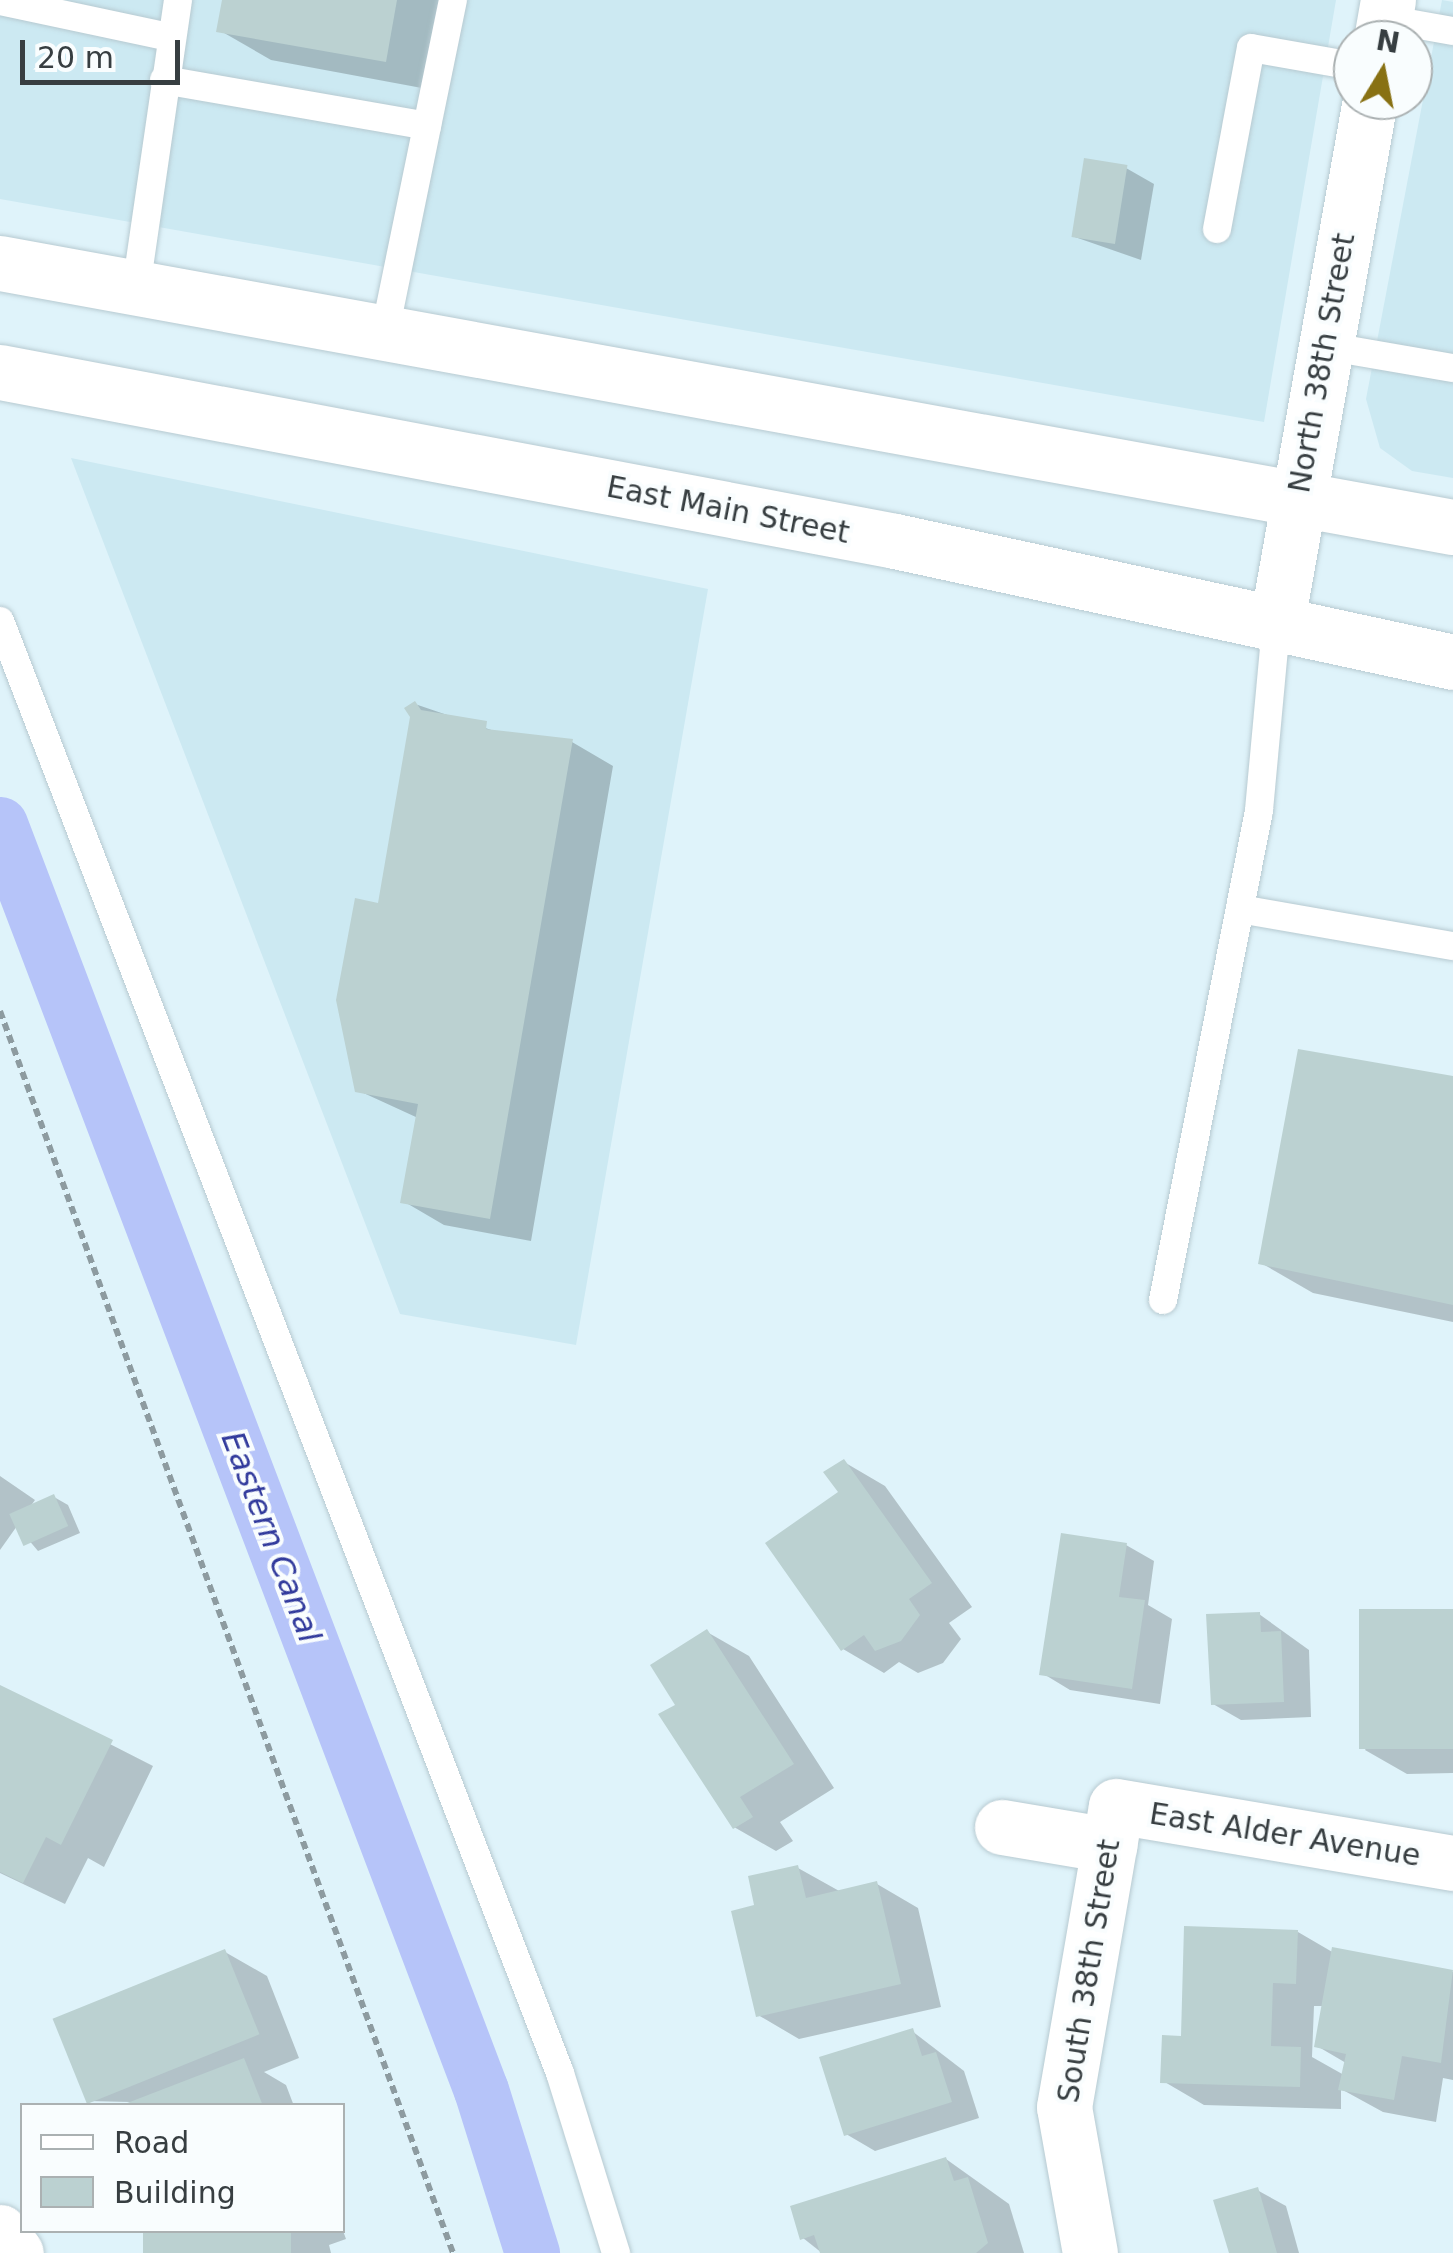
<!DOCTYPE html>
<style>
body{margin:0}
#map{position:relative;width:1453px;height:2253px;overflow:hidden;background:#dff3fa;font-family:"DejaVu Sans",sans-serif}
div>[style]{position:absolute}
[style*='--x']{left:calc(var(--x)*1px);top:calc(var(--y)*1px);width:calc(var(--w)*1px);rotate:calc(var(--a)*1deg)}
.built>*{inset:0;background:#cce9f2}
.shadow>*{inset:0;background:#0003}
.canal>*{height:55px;margin:-27.5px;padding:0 27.5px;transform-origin:27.5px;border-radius:27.5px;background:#b6c4f9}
.building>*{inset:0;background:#bbd1d1;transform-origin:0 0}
.path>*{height:6px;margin-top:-3px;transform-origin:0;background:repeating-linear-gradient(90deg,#8d9ba0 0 8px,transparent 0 13px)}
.roads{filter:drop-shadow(0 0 2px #b7cad1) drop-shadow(0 0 2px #b7cad1)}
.lane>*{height:28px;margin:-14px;padding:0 14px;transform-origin:14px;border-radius:14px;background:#fff}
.street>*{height:55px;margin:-27.5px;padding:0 27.5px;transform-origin:27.5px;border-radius:27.5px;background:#fff}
.primary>*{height:55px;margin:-27.5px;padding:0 27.5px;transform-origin:27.5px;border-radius:27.5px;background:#fff}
span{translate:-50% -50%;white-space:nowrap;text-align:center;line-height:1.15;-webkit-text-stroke:8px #f9fdfe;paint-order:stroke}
.street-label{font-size:30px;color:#373e41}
.water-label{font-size:32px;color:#313a9c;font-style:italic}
.legend{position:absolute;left:20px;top:2103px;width:325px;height:130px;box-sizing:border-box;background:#f9fdfe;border:2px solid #abb1b2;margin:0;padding:12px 18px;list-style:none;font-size:30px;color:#373e41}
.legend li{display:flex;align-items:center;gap:20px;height:50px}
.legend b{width:50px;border:2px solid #abb1b2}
.north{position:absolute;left:1333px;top:20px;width:100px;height:100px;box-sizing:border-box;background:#f9fdfe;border:2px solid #abb1b2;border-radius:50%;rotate:10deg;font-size:28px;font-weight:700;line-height:40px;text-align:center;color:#373e41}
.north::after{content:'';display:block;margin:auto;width:35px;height:45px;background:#887113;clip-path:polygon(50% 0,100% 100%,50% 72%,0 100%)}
.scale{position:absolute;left:20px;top:40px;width:160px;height:45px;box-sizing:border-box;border:5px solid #373e41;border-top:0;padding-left:12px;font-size:30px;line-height:35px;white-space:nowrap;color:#373e41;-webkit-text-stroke:8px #f9fdfe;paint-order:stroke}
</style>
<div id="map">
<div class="built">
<div style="clip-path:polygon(0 0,1336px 0,1264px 422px,0 199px)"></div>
<div style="clip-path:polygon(1442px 0,1453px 2px,1453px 478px,1412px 471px,1380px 448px,1366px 399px)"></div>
<div style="clip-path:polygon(71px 458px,708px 589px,576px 1345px,400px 1314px)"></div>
</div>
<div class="shadow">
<div style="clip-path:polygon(225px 0,454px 0,438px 91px,271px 60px,219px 30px)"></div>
<div style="clip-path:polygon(1126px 168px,1154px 184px,1141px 260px,1072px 236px)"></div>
<div style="clip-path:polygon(415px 704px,503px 734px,572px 742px,613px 766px,531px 1241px,444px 1225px,403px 1201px,418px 1118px,357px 1090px)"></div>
<div style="clip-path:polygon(1453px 1079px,1453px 1322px,1313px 1293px,1261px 1263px)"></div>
<div style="clip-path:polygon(844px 1462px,885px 1486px,972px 1607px,949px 1623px,961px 1639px,943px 1663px,918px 1673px,899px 1662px,884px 1673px,843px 1649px)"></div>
<div style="clip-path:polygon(0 1476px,35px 1500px,30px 1507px,54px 1497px,68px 1505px,80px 1533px,38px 1551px,17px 1526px,0 1550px)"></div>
<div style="clip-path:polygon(1126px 1545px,1154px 1561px,1148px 1605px,1172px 1619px,1160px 1704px,1070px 1690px,1042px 1673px)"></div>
<div style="clip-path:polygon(1453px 1611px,1453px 1773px,1407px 1774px,1365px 1750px)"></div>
<div style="clip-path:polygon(1259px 1614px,1309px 1650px,1311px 1717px,1241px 1720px,1213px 1704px)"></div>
<div style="clip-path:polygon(707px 1632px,749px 1656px,834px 1788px,780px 1822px,793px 1841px,776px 1851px,734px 1827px,679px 1705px)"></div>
<div style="clip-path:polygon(0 1688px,153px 1766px,104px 1867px,88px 1858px,65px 1904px,0 1873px)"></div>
<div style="clip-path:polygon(798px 1868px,841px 1892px,877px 1884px,918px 1908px,941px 2007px,799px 2039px,758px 2015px,757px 1907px)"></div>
<div style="clip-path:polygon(evenodd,1298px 1932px,1334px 1953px,1453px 1972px,1453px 2080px,1443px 2078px,1436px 2122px,1383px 2112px,1341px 2089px,1341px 2109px,1204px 2105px,1163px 2081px,1183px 2039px,1298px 1932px,1314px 2006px,1324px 2006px,1317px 2046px,1346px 2063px,1344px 2075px,1312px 2057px,1314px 2006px)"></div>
<div style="clip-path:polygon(225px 1952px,267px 1976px,299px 2058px,264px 2072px,286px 2085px,294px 2106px,88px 2101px)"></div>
<div style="clip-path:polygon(912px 2031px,964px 2071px,979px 2118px,875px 2151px,846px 2134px)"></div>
<div style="clip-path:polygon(946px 2159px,1009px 2204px,1024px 2253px,822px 2253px,803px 2238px)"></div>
<div style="clip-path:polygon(1257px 2190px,1286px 2206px,1299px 2253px,1231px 2253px)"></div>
<div style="clip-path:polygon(342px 2228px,346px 2239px,329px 2245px,331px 2253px,153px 2253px,146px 2230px)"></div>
</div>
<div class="canal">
<div style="--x:0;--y:824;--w:1354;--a:69.2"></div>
<div style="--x:481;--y:2090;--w:171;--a:72.6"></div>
</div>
<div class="building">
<div style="clip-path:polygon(222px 0,397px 0,386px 62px,216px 32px)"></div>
<div style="left:1084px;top:158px;width:44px;height:80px;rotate:9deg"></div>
<div style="clip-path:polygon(415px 701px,421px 710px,487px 721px,486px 729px,573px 739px,490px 1219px,400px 1203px,418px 1104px,355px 1092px,336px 1000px,355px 898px,378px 903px,410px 717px,404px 708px)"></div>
<div style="clip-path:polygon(1298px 1049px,1453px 1076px,1453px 1305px,1258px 1264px)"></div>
<div style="clip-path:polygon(844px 1459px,932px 1583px,909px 1599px,920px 1615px,901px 1641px,875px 1651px,864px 1635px,841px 1651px,765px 1543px,838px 1492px,823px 1472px)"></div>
<div style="left:54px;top:1494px;width:35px;height:49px;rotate:66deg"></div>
<div style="clip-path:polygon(1061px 1533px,1127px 1543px,1119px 1597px,1145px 1600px,1132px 1689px,1039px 1675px)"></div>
<div style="left:1453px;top:1609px;width:140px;height:94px;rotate:90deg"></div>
<div style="clip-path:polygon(1260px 1612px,1261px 1632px,1281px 1631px,1284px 1702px,1211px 1705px,1206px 1614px)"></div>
<div style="clip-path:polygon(707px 1629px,794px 1764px,740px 1797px,753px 1817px,733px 1829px,658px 1714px,675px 1705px,650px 1665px)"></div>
<div style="clip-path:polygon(0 1685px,113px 1740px,61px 1845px,46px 1837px,23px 1883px,0 1872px)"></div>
<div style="clip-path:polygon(798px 1865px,806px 1898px,877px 1881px,901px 1984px,756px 2017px,731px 1911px,754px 1905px,748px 1876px)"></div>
<div style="clip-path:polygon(1184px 1926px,1298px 1930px,1296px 1984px,1273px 1983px,1271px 2046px,1301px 2047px,1300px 2087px,1160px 2083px,1162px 2035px,1181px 2036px)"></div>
<div style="clip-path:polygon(1332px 1947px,1453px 1970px,1441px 2063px,1402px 2056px,1394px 2100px,1338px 2090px,1346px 2054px,1314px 2047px)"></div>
<div style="left:225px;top:1949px;width:92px;height:186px;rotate:68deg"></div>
<div style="clip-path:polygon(913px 2028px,922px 2056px,936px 2052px,952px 2102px,844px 2136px,819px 2057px)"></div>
<div style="clip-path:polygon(244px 2058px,263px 2106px,122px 2106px,122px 2105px)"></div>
<div style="clip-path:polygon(946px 2157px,954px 2181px,968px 2177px,988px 2243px,976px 2253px,820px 2253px,814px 2235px,800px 2240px,790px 2206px)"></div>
<div style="clip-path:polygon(1258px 2187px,1277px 2253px,1229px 2253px,1213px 2200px)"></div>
<div style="left:143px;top:2230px;width:148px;height:24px"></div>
</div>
<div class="path">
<div style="--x:0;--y:1011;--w:1322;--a:69.96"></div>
</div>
<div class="roads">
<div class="lane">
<div style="--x:0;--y:1;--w:174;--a:12"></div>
<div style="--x:1385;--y:19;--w:69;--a:10"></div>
<div style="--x:164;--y:80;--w:267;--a:9.9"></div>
<div style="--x:1217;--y:229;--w:184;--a:-79.4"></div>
<div style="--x:1251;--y:48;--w:104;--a:10"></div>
<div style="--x:136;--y:288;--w:291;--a:-81.7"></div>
<div style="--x:384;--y:336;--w:343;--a:-78.4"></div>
<div style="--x:1325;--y:346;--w:130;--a:9.8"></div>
<div style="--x:0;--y:621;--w:1556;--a:68.91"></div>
<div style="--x:560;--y:2073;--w:189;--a:72.7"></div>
<div style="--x:1240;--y:909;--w:216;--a:9.9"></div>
<div style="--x:1163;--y:1300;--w:499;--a:-78.9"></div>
<div style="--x:1259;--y:810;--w:184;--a:-84.7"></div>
</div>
<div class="street">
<div style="--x:1381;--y:40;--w:41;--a:-80.1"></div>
<div style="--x:1276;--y:627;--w:535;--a:-79.89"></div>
<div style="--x:1002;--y:1827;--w:109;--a:9.5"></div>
<div style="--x:0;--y:2232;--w:26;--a:53"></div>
<div style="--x:1090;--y:2253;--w:148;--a:-100.1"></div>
<div style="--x:1064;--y:2107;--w:305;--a:-80.2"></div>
<div style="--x:1116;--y:1806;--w:342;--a:9.6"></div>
</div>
<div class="primary">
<div style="--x:0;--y:263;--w:1477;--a:10.3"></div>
<div style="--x:0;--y:372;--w:911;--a:10.69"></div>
<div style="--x:895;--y:541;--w:571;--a:12.23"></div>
</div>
</div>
<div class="street-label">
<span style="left:1322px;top:363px;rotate:-80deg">North 38th Street</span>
<span style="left:728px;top:510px;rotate:11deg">East Main Street</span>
<span style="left:1285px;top:1835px;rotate:9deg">East Alder Avenue</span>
<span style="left:1089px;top:1971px;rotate:-81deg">South 38th Street</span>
</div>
<div class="water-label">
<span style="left:271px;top:1537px;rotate:69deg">Eastern Canal</span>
</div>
<ul class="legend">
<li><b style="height:12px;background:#fff"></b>Road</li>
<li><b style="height:28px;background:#bbd1d1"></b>Building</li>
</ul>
<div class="north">N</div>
<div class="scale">20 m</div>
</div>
